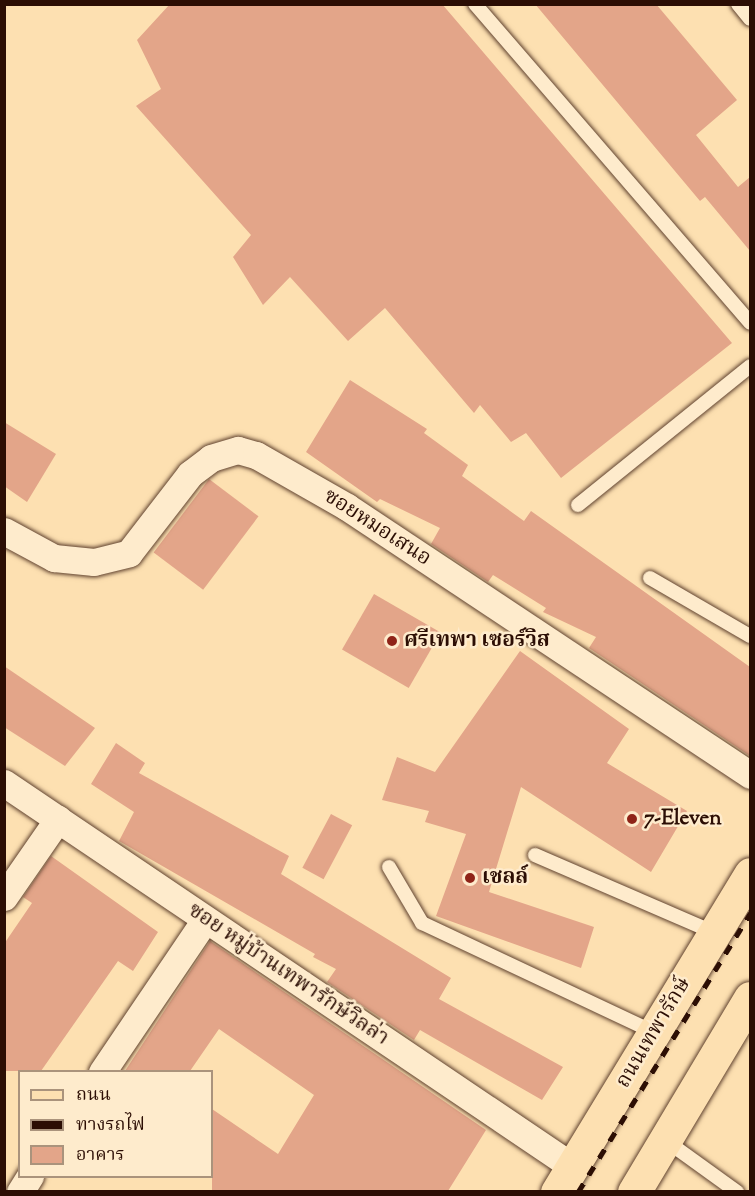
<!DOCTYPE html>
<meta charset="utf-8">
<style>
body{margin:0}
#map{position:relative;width:755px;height:1196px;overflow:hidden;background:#fde0b1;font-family:"Sorts Mill Goudy","Noto Serif Thai",serif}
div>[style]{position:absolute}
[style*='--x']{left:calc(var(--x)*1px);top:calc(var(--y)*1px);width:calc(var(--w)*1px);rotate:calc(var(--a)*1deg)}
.building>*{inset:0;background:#e3a589;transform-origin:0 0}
.roads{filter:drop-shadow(0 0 2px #60422f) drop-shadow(0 0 2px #60422f)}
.service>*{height:14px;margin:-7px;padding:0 7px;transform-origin:7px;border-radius:7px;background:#feebcc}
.minor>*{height:27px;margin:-13.5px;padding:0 13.5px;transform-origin:13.5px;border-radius:13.5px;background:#feebcc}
.primary>*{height:33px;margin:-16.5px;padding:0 16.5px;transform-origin:16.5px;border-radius:16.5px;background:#fde0b1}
.rail>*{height:4.5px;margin-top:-2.25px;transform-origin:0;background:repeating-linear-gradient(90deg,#2c0e04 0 10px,transparent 0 20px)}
.dots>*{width:16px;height:16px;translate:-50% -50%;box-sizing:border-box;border:3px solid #feebcc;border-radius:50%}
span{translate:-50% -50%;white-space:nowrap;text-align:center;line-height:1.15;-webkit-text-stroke:5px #feebcc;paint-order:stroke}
.street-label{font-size:21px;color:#2c0e04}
.poi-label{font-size:21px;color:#2c0e04;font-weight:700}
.left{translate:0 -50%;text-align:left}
.frame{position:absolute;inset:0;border:6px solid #2c0e04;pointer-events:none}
.legend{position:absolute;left:18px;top:1070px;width:195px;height:108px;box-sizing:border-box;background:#feebcc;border:2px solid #aa937c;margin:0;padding:8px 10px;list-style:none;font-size:18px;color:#2c0e04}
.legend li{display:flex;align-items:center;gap:12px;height:30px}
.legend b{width:30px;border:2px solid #aa937c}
</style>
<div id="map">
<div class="building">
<div style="clip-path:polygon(170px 4px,442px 4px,732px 343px,561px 478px,526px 433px,511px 442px,480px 405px,474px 413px,385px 308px,348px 341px,290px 277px,263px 305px,233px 257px,251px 235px,136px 106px,161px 89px,137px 40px)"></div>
<div style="clip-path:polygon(535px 4px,656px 4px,737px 100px,696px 135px,738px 187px,750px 177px,750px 251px,705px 197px,700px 201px)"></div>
<div style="clip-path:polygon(350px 380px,427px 429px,424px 433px,468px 465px,462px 476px,524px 521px,531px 511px,750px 667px,750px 756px,589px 648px,596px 637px,543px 612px,546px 608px,493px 575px,488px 582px,431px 544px,440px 528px,380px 499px,377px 502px,306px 452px)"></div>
<div style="clip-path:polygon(4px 422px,56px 454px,27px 502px,4px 486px)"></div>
<div style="left:209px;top:479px;width:62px;height:92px;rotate:37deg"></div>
<div style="left:374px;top:594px;width:77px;height:64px;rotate:30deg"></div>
<div style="clip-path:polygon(520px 651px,629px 729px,607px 763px,687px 811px,651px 872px,521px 787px,489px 892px,594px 927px,581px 968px,436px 916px,466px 834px,425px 822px,429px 811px,382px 800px,397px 757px,435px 772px)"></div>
<div style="clip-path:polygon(4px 666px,95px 728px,65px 766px,4px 727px)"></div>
<div style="clip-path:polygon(116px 743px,145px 763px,139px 773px,289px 856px,281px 874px,451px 978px,439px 999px,563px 1067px,542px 1100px,420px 1030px,414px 1040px,327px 982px,336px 969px,313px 957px,315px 954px,119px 841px,134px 812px,91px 784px)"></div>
<div style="left:331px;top:814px;width:24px;height:61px;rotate:28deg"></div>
<div style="clip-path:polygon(51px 856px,158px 932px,133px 971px,118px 961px,41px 1071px,4px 1071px,4px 944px,32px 903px,23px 897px)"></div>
<div style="clip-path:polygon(210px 941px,486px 1130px,448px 1191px,212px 1191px,212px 1109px,278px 1154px,314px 1095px,219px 1029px,190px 1071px,125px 1071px)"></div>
</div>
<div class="roads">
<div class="service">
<div style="--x:475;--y:4;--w:421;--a:49.2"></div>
<div style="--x:738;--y:4;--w:19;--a:51"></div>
<div style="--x:578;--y:505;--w:221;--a:-38.9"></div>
<div style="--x:650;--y:578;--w:116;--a:30.1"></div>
<div style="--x:535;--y:855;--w:196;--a:23.4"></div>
<div style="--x:389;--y:867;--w:65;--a:59.5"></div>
<div style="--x:422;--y:923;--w:256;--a:25.2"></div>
<div style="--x:665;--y:1140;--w:89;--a:35.8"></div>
</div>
<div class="minor">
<div style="--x:4;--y:531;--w:57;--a:28.4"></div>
<div style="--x:54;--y:558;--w:40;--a:5.7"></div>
<div style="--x:94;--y:562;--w:36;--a:-14"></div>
<div style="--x:129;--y:553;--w:100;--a:-52.3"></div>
<div style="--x:190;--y:474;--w:26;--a:-37"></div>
<div style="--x:211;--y:458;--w:28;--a:-17"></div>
<div style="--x:238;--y:450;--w:19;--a:16"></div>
<div style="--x:256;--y:455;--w:105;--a:29.7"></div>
<div style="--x:347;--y:507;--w:484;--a:33.6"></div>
<div style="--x:4;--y:783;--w:686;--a:34.01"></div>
<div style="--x:4;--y:897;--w:95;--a:-55.3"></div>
<div style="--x:102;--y:1072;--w:184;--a:-55.9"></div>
<div style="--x:20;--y:1192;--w:19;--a:-58"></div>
</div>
<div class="primary">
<div style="--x:557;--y:1192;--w:372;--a:-58.7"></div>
<div style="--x:634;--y:1192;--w:226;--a:-59.1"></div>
</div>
</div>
<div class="rail">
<div style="--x:578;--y:1192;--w:328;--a:-58.3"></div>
</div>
<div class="dots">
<div style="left:392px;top:641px;background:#8f2418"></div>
<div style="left:632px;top:819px;background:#8f2418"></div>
<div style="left:470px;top:878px;background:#8f2418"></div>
</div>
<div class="street-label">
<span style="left:377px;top:528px;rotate:33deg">ซอยหมอเสนอ</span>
<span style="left:288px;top:975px;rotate:34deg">ซอย หมู่บ้านเทพารักษ์วิลล่า</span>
<span style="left:654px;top:1033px;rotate:-59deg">ถนนเทพารักษ์</span>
</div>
<div class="poi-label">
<span class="left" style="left:404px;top:641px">ศรีเทพา เซอร์วิส</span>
<span class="left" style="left:644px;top:819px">7-Eleven</span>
<span class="left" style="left:482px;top:878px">เชลล์</span>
</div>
<div class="frame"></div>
<ul class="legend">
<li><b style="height:8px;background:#fde0b1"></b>ถนน</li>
<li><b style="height:8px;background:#2c0e04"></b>ทางรถไฟ</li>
<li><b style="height:16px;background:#e3a589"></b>อาคาร</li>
</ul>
</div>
